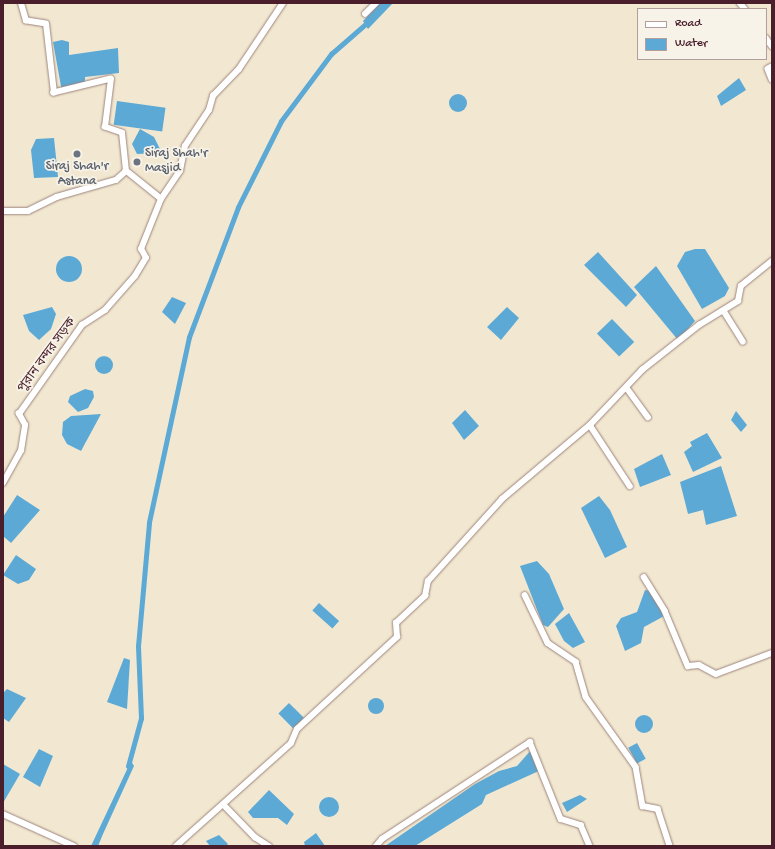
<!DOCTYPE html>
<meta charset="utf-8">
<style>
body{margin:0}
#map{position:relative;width:775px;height:849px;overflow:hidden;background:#f2e8d1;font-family:"Gochi Hand","Noto Sans Bengali",sans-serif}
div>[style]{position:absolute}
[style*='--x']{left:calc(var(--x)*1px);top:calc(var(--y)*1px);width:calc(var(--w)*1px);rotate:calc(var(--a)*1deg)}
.water>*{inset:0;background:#5ca9d5;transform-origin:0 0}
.round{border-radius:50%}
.canal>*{height:5px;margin:-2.5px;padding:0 2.5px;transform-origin:2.5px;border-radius:2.5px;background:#5ca9d5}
.roads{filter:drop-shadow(0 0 1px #9e847e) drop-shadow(0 0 1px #9e847e)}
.minor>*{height:5.5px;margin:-2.75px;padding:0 2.75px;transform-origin:2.75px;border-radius:2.75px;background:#fff}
.dots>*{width:11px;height:11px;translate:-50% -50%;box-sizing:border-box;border:2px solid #f7f3e8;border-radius:50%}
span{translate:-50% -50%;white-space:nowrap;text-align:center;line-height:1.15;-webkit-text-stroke:3.5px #f7f3e8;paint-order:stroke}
.worship-label{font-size:13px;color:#5b616d}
.left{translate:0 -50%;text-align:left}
.street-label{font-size:13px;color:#4a1f2b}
.frame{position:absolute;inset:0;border:4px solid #4a1f2b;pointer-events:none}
.legend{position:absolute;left:637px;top:8px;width:130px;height:52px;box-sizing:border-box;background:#f7f3e8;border:1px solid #b29e9c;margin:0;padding:5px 7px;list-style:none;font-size:12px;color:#4a1f2b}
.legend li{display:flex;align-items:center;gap:8px;height:20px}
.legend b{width:20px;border:1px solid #b29e9c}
</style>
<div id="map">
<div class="water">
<div style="clip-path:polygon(380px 3px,393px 3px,368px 29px,363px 21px)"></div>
<div style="clip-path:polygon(62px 40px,69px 42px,69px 55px,118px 48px,119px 73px,85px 77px,85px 84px,62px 92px,53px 42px)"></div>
<div style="clip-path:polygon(739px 78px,746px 90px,721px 106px,717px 96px)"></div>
<div class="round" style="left:449px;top:94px;width:18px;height:18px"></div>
<div style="left:117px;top:101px;width:49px;height:24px;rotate:8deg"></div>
<div style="clip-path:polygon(140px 129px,154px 137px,162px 153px,137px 154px,132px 144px)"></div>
<div style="clip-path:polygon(54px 138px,58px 177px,34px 178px,31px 150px,36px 139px)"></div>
<div style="clip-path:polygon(695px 249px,705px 249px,729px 288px,725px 296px,702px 309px,677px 266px,685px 252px)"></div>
<div style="clip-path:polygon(598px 252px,637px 295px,626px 307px,584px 265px)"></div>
<div class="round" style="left:56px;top:256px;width:26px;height:26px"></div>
<div style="clip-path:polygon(656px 266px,695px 321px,678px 340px,634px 287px)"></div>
<div style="clip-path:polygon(172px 297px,186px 303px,175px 324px,162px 312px)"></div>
<div style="clip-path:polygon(52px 307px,56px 314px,51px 329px,39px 340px,29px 331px,23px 315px)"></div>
<div style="clip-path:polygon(507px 307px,519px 318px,501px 340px,487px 327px)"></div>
<div style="left:612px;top:319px;width:32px;height:21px;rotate:46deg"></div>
<div class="round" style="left:95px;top:356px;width:18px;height:18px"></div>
<div style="clip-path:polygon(85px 389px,93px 391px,94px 397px,88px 408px,78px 412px,68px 402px,70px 396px)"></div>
<div style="clip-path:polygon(465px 410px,479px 426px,464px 440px,452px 423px)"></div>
<div style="clip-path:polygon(736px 411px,747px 425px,741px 432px,731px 420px)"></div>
<div style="clip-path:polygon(101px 414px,81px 451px,67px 444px,62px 435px,63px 422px,71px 416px)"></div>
<div style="clip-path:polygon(707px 433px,722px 458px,693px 472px,684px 452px,692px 446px,690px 442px)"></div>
<div style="clip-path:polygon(662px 454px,671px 475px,640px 487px,634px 469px)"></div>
<div style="clip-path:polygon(721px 466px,737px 516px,706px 525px,703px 510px,688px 514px,680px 482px)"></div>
<div style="clip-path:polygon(17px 495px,40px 510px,11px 543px,3px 536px,3px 517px)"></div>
<div style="clip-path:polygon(599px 496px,610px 510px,627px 547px,605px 558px,581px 508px)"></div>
<div style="clip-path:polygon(16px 555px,36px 569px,29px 580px,18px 584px,3px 575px)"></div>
<div style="clip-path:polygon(537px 561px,549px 574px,564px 609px,548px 627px,543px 625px,520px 566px)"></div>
<div style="clip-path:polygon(645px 590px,652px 591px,666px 615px,644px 627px,641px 643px,625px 651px,616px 626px,621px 618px,637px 612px)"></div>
<div style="left:319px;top:603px;width:27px;height:10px;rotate:42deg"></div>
<div style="clip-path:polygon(569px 613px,585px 642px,573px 648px,564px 641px,555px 624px)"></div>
<div style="clip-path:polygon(124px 658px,130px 660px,127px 709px,107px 702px)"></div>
<div style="clip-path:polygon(7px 689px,26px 698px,9px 722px,3px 718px,3px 693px)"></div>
<div class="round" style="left:368px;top:698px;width:16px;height:16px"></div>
<div style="left:289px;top:703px;width:21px;height:15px;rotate:45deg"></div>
<div class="round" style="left:635px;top:715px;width:18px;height:18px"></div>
<div style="left:637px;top:743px;width:18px;height:10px;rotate:61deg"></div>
<div style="clip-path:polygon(39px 749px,53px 756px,40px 787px,23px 777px)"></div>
<div style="clip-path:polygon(531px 750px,541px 770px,486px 795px,482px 804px,415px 846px,385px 846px,475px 784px,499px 771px,517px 766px)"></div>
<div style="clip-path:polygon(131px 761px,134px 766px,103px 834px,98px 846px,91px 846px)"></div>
<div style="clip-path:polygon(3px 764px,20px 774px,3px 803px)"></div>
<div style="clip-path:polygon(269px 790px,294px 814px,287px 825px,278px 818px,253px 818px,248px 812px)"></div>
<div style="clip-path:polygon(580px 795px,587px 799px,567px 812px,562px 803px)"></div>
<div class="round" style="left:319px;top:797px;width:20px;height:20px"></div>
<div style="clip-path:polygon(316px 833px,325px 846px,305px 846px,304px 842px)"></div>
<div style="clip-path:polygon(219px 835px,228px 844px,226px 846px,210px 846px,206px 841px)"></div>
</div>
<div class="canal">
<div style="--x:128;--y:766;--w:50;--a:-74.8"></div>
<div style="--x:141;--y:718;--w:72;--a:-92.4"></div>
<div style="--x:138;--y:646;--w:124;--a:-84.9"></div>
<div style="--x:149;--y:522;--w:189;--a:-77.8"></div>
<div style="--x:189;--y:337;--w:139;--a:-69.3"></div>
<div style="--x:238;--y:207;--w:96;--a:-63.4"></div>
<div style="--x:281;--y:121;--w:84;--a:-53.3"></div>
<div style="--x:331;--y:54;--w:52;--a:-41.1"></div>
</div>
<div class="roads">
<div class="minor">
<div style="--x:740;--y:3;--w:8;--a:50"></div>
<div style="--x:365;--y:14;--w:16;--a:-45"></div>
<div style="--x:766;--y:38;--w:10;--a:53"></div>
<div style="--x:772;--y:67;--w:4;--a:153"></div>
<div style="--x:768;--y:69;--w:11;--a:68"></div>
<div style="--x:161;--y:199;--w:34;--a:-56"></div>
<div style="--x:180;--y:171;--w:25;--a:-79"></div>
<div style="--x:185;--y:146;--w:43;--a:-56.3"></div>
<div style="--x:209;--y:110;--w:15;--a:-74"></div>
<div style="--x:213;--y:96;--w:37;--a:-46"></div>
<div style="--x:239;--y:69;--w:79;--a:-56.3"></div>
<div style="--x:3;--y:211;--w:25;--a:0"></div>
<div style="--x:28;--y:211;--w:32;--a:-26"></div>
<div style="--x:57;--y:197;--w:61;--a:-16.1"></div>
<div style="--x:116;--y:180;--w:13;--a:-42"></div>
<div style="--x:724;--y:311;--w:36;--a:58"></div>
<div style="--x:627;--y:388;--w:36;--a:54"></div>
<div style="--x:590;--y:425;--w:73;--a:56.7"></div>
<div style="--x:3;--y:483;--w:37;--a:-61"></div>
<div style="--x:21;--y:451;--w:26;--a:-81"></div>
<div style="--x:25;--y:425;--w:13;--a:-119"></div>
<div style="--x:19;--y:414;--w:109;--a:-54.7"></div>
<div style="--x:82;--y:325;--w:27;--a:-33"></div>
<div style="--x:105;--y:310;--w:45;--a:-48.6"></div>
<div style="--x:135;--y:276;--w:21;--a:-59"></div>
<div style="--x:146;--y:258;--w:10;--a:-119"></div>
<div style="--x:141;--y:249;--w:54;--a:-68.2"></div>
<div style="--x:161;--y:199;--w:45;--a:-141.3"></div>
<div style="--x:126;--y:171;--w:38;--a:-96"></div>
<div style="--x:122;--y:133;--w:18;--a:-161"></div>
<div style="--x:105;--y:127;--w:48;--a:-82.9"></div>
<div style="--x:111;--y:79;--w:59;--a:166.2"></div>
<div style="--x:54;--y:93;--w:69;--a:-96.6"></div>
<div style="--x:46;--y:24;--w:20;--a:-171"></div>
<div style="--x:26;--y:21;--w:19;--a:-106"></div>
<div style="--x:644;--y:577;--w:40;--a:58"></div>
<div style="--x:665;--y:611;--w:60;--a:67.3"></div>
<div style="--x:688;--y:666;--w:11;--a:-5"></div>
<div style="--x:699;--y:665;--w:19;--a:28"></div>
<div style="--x:716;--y:674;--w:60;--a:-20.6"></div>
<div style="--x:525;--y:595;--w:53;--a:64.4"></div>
<div style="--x:548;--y:643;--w:34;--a:34"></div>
<div style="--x:576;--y:662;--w:36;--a:74"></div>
<div style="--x:586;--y:697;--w:86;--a:54.5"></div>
<div style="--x:636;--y:767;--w:40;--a:80"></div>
<div style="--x:643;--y:806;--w:15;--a:11"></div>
<div style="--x:658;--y:809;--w:39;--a:72"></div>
<div style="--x:224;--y:805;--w:45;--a:45.9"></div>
<div style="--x:255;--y:837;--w:17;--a:33"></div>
<div style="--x:3;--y:814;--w:78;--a:24.3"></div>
<div style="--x:176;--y:846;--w:154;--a:-41.8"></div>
<div style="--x:291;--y:743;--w:15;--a:-67"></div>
<div style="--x:297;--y:729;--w:136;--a:-42.6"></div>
<div style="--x:397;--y:637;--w:14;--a:-94"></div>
<div style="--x:396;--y:623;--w:40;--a:-43"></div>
<div style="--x:425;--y:596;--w:15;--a:-79"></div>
<div style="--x:428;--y:581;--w:110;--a:-47.9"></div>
<div style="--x:502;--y:499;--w:115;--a:-40.1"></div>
<div style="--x:590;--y:425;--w:76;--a:-46.6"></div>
<div style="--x:642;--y:370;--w:73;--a:-38.3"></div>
<div style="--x:699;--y:325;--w:46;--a:-31.6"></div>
<div style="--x:738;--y:301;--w:15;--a:-79"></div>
<div style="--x:741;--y:286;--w:40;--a:-39"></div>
<div style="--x:376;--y:846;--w:9;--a:-49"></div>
<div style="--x:382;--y:839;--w:177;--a:-33.2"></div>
<div style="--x:530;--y:742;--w:83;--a:68.1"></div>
<div style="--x:561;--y:819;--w:21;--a:17"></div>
<div style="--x:581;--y:825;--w:23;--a:67"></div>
</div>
</div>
<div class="dots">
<div style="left:77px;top:154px;background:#6b7280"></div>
<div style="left:137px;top:162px;background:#6b7280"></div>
</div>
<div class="worship-label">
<span class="left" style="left:145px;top:162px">Siraj Shah'r<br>Masjid</span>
<span style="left:77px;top:175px">Siraj Shah'r<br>Astana</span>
</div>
<div class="street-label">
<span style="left:48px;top:356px;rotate:-54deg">পুরান বন্দর সড়ক</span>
</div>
<div class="frame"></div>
<ul class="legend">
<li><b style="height:5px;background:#fff"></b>Road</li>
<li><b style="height:11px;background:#5ca9d5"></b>Water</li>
</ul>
</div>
